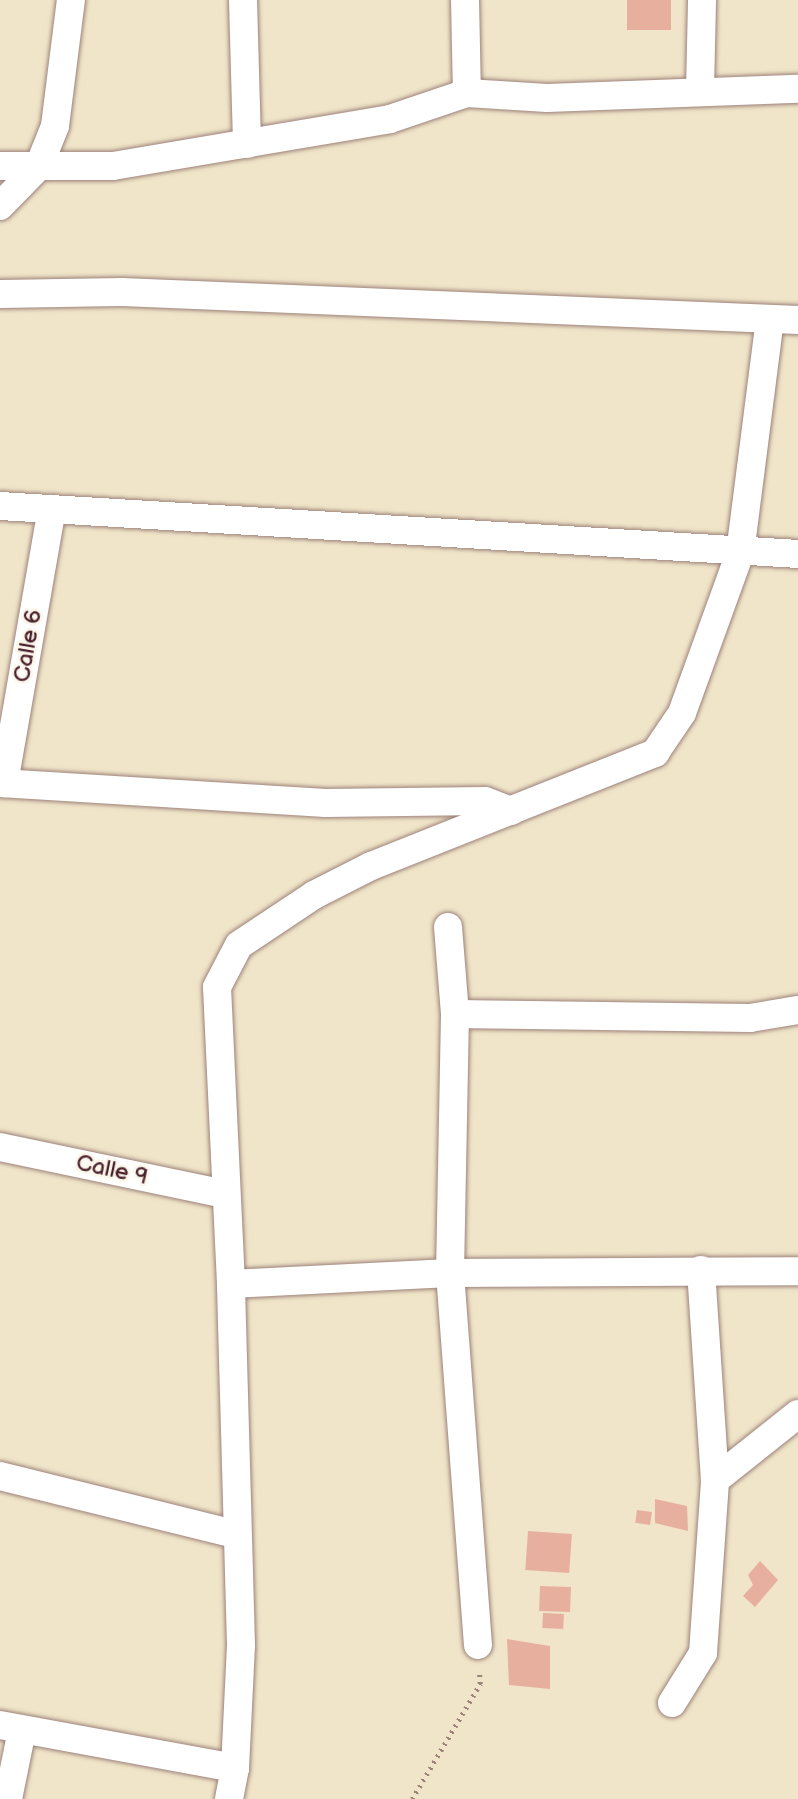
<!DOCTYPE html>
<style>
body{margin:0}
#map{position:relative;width:798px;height:1799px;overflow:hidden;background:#f0e5c9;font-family:"Balsamiq Sans",sans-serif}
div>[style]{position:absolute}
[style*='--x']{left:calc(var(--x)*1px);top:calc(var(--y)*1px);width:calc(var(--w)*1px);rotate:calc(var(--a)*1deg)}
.building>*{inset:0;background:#e7b09e;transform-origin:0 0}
.path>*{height:4.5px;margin-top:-2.25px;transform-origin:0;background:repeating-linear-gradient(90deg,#9d827a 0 2px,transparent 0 7px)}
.roads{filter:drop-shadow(0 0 2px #9d827a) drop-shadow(0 0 2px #9d827a)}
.minor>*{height:28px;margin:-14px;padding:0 14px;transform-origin:14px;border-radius:14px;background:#fff}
span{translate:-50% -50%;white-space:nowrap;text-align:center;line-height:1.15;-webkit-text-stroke:6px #fbf7ec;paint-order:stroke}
.street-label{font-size:23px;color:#4a1f2b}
</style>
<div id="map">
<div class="building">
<div style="left:627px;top:0;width:44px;height:30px"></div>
<div style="clip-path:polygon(655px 1499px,687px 1506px,688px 1531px,655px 1523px)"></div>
<div style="left:637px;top:1510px;width:15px;height:13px;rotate:8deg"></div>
<div style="left:528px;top:1531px;width:44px;height:39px;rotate:4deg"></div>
<div style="clip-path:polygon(760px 1561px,778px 1580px,755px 1607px,743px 1596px,753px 1585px,748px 1575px)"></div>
<div style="left:540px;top:1586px;width:31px;height:25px;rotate:2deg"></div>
<div style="left:543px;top:1613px;width:21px;height:15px;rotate:3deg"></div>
<div style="clip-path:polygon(507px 1639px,550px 1646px,550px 1689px,509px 1685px)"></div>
</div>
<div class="path">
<div style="--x:412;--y:1799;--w:134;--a:-59.4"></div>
<div style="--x:480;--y:1684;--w:14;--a:-94"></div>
</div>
<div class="roads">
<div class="minor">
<div style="--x:243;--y:0;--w:144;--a:88.4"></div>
<div style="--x:465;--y:0;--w:93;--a:88.8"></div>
<div style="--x:700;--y:90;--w:90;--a:-88.7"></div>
<div style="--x:0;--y:166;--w:113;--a:0"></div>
<div style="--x:113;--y:166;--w:281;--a:-9.6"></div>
<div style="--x:390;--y:119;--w:81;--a:-18.7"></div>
<div style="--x:467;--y:93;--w:80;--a:3.6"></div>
<div style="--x:547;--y:98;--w:251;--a:-2.1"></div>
<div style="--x:0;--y:206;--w:56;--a:-45.7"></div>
<div style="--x:39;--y:166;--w:43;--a:-68.2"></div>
<div style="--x:55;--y:126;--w:127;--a:-82.8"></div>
<div style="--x:0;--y:294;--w:122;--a:-0.9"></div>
<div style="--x:122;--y:292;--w:677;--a:2.37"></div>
<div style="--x:0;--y:506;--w:799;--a:3.44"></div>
<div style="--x:0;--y:783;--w:326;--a:3.5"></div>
<div style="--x:325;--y:803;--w:160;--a:-0.7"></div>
<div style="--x:485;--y:801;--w:28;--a:21"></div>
<div style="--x:4;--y:783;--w:278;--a:-80.1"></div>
<div style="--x:448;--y:927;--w:87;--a:85.4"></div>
<div style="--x:455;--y:1014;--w:259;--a:91.1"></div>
<div style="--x:450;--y:1273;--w:373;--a:85.7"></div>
<div style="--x:455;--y:1014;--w:295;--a:0.8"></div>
<div style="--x:750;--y:1018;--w:49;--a:-9.5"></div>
<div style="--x:0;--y:1147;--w:229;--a:11.8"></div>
<div style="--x:701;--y:1270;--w:210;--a:86.2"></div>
<div style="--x:231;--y:1284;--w:219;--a:-2.9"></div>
<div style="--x:450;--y:1273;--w:348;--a:-0.3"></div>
<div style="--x:0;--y:1476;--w:241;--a:13.9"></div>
<div style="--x:672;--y:1703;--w:59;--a:-58.2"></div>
<div style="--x:703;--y:1653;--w:173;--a:-86"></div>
<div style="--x:715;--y:1480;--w:106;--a:-38.5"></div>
<div style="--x:0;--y:1725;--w:239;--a:10.4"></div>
<div style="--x:8;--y:1799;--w:70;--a:-78.5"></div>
<div style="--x:229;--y:1799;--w:32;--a:-79"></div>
<div style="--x:235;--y:1768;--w:123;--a:-87.2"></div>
<div style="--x:241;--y:1645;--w:361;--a:-91.6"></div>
<div style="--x:231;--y:1284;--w:297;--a:-92.7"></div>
<div style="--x:217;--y:987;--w:47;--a:-62.4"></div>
<div style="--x:239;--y:945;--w:90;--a:-33.7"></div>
<div style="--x:314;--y:895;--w:64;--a:-27"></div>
<div style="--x:371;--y:866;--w:306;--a:-21.7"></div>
<div style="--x:655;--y:753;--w:48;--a:-56"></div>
<div style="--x:682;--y:713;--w:170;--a:-70.1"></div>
<div style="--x:740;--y:553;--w:235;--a:-82.7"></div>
</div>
</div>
<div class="street-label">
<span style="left:28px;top:646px;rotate:-80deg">Calle 6</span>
<span style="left:112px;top:1170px;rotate:12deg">Calle 9</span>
</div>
</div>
